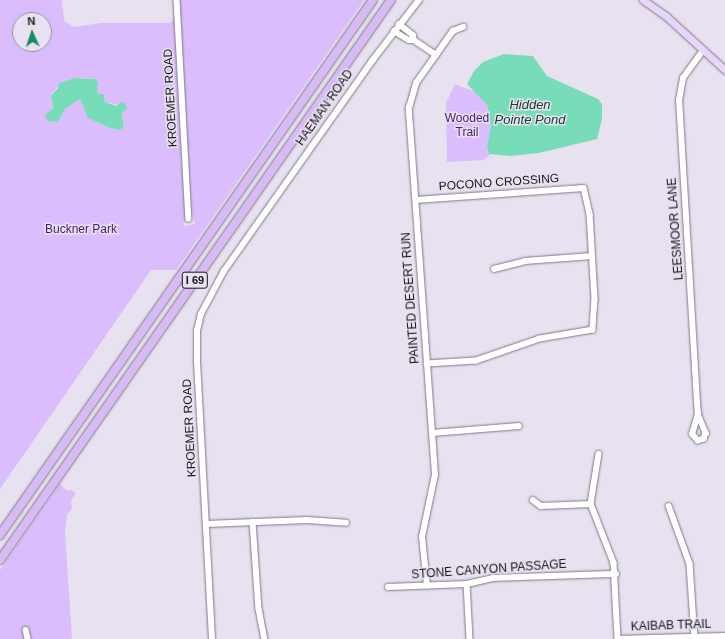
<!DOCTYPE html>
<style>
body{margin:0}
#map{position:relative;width:725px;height:639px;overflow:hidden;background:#e8e1f0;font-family:Arial,sans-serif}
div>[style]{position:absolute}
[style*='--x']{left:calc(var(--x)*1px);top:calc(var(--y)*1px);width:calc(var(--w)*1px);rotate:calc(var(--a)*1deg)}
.green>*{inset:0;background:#dbbdfe}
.water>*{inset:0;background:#78dcb9}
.roads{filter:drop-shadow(0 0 1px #7e7886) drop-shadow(0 0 1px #7e7886)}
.minor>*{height:5.5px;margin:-2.75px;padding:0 2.75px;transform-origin:2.75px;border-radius:2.75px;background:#fff}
.major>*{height:7px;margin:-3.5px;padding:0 3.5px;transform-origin:3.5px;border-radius:3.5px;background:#e7d6f9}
.highway>*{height:8px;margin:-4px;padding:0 4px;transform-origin:4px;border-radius:4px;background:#d7bbf5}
span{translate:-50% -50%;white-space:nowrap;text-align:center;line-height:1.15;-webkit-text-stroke:3px #e8e1f0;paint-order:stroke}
.shield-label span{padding:1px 3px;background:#e8e1f0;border:1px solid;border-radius:3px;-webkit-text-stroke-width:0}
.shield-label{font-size:11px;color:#17151a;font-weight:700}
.street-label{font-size:12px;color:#17151a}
.park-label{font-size:12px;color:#4a1a6e}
.water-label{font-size:13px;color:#144032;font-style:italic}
.north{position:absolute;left:12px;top:12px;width:40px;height:40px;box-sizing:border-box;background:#e8e1f0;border:1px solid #948f9a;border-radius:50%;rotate:357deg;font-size:11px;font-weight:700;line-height:16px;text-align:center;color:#17151a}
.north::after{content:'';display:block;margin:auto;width:14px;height:18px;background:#16896a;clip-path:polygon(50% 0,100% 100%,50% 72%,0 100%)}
</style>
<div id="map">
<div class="green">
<div style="clip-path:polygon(evenodd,0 0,62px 0,64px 21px,74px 27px,101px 23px,170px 23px,174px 18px,175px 7px,175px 42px,178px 50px,179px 0,364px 0,176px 270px,151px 270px,0 489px,0 0,20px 20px,44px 20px,44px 44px,20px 44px,20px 20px,0 0,74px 78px,91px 78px,97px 93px,102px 93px,105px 96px,105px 102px,127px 107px,122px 113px,124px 127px,120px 130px,110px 128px,91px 119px,80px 99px,65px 109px,58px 122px,46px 115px,53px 108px,51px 96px,58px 86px,74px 78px,0 0,192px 212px,195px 224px,185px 226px,183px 224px,192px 212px)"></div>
<div style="clip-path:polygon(455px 84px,478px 93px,487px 105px,491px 124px,487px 150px,490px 155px,483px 160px,447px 162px,446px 103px)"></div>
<div style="clip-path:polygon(60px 484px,66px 490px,72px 490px,76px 494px,71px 500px,72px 508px,67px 515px,65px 532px,72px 639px,0 639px,0 570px)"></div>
</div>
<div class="water">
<div style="clip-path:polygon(504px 54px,533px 56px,547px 76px,598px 99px,602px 104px,602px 119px,597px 139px,539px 153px,511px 156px,489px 154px,487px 148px,491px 124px,487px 105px,467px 84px,474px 71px,483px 62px)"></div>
<div style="clip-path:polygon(74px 78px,95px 79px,98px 82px,97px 93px,104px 94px,105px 102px,117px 106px,121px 102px,126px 104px,127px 109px,122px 113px,124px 127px,120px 130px,110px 128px,88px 118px,80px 99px,65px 109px,58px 122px,47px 121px,45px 115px,53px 108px,51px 96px,58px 88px,58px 84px)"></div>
</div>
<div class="roads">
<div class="minor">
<div style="--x:177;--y:0;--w:219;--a:86.9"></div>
<div style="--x:399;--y:24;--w:18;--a:38"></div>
<div style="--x:413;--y:35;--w:5;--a:79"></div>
<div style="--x:414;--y:40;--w:27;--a:34"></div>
<div style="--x:394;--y:31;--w:17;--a:31"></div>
<div style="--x:409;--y:40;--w:5;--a:0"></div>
<div style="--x:416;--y:200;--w:168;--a:-4.1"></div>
<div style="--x:584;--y:188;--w:27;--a:77"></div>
<div style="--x:590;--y:214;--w:85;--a:86.6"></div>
<div style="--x:595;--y:299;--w:31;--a:94"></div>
<div style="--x:593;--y:330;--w:54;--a:170.4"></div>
<div style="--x:540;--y:339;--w:68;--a:161"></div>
<div style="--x:476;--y:361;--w:49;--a:176.5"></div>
<div style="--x:494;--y:269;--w:32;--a:-14"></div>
<div style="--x:525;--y:261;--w:67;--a:-4.3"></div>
<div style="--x:698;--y:414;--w:21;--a:67"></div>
<div style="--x:706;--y:433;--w:6;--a:108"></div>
<div style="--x:704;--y:439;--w:6;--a:162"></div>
<div style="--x:698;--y:441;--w:9;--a:-131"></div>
<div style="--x:692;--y:434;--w:21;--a:-73"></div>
<div style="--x:698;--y:414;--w:12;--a:-95"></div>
<div style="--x:697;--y:402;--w:302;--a:-93.4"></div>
<div style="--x:679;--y:101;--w:23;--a:-80"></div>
<div style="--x:683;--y:78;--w:34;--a:-54"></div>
<div style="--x:432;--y:433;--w:87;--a:-4.6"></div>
<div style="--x:599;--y:454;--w:51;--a:99.1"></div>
<div style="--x:591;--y:504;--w:63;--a:68.7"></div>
<div style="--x:614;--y:563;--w:76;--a:87"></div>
<div style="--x:618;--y:639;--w:107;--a:-1.6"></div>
<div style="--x:533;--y:500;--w:10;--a:37"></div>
<div style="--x:541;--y:506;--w:50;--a:-2.3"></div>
<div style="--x:669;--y:506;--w:62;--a:70.1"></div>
<div style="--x:690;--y:564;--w:75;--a:86.2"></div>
<div style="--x:253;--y:522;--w:87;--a:86.1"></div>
<div style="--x:259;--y:609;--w:31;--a:79"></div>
<div style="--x:206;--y:524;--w:101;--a:-2.3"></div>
<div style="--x:307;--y:520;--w:39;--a:4"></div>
<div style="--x:467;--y:584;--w:55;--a:86.9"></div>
<div style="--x:427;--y:586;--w:49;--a:-95.8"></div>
<div style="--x:422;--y:537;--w:63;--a:-78.2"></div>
<div style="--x:435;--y:475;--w:368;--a:-94.1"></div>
<div style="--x:409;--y:108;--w:26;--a:-74"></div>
<div style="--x:416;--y:83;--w:64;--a:-54.6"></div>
<div style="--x:453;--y:31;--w:11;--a:-22"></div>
<div style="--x:388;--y:587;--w:79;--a:-2.2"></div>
<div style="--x:467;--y:584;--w:27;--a:-13"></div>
<div style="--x:493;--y:578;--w:123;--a:-1.9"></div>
<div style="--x:26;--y:630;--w:9;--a:77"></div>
<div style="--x:212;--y:639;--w:281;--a:-93.1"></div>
<div style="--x:197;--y:358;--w:27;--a:-90"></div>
<div style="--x:197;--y:331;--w:17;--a:-77"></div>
<div style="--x:201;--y:314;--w:49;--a:-61.9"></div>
<div style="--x:224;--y:271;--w:257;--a:-54.8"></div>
<div style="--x:372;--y:61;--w:77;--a:-52.4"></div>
</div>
<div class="major">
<div style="--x:643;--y:0;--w:29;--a:35"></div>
<div style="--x:667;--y:17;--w:79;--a:42.4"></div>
</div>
<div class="highway">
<div style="--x:0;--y:535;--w:652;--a:-55.12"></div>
<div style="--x:0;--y:560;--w:683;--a:-55.08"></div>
</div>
</div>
<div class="shield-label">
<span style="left:195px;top:280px">I 69</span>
</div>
<div class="street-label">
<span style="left:171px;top:98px;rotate:-93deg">KROEMER ROAD</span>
<span style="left:325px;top:108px;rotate:-55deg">HAEMAN ROAD</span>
<span style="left:499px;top:183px;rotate:-4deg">POCONO CROSSING</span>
<span style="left:676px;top:229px;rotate:-94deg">LEESMOOR LANE</span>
<span style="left:411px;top:298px;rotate:-94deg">PAINTED DESERT RUN</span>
<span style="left:190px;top:428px;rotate:-93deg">KROEMER ROAD</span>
<span style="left:489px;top:570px;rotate:-4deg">STONE CANYON PASSAGE</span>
<span style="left:671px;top:626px;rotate:-2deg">KAIBAB TRAIL</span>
</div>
<div class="park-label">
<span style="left:467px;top:126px">Wooded<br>Trail</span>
<span style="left:81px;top:230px">Buckner Park</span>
</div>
<div class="water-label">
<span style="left:530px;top:113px">Hidden<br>Pointe Pond</span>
</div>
<div class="north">N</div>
</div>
